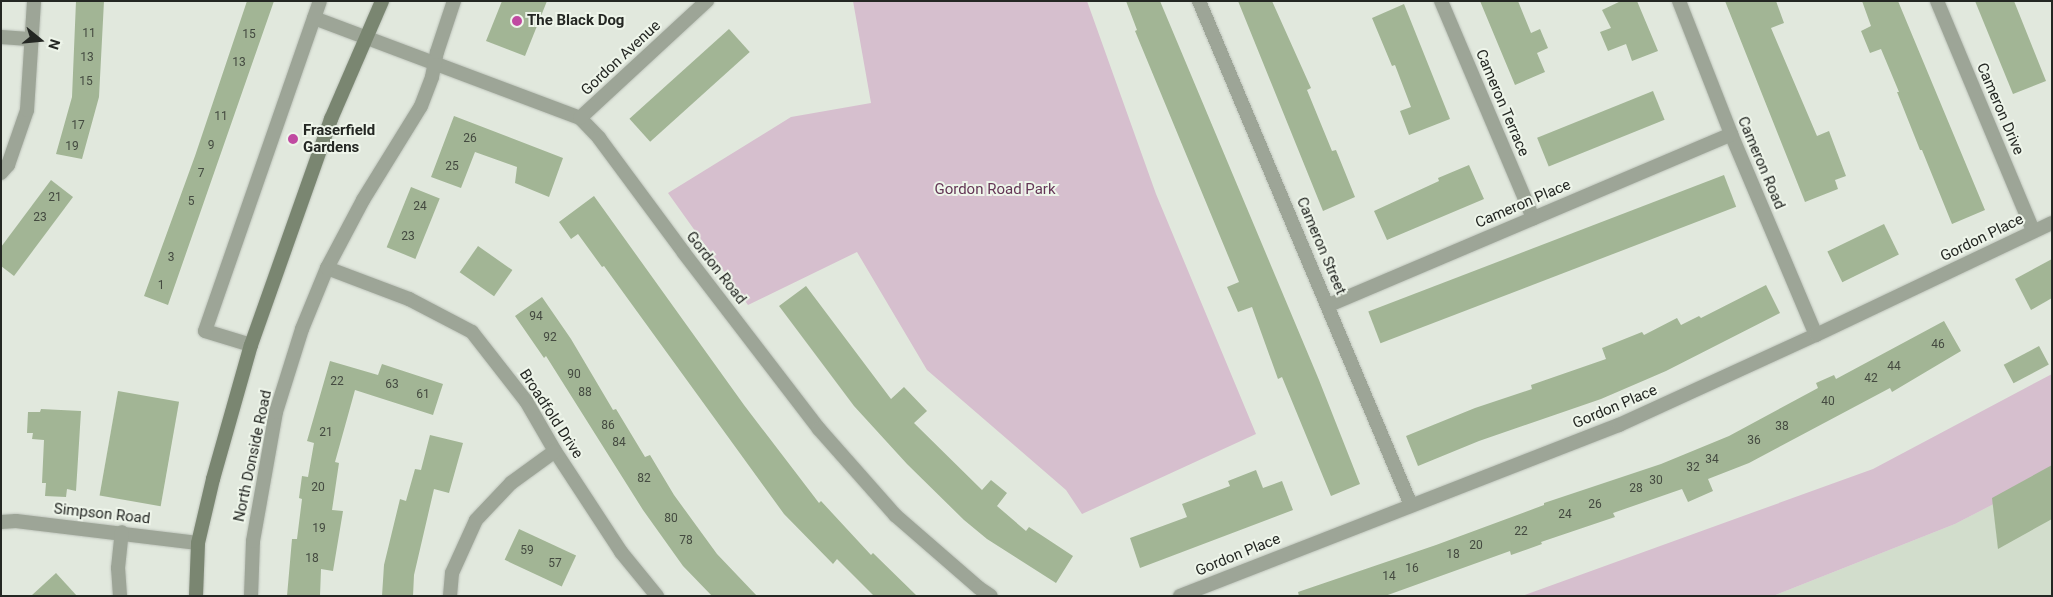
<!DOCTYPE html>
<style>
body{margin:0}
#map{position:relative;width:2053px;height:597px;overflow:hidden;background:#e1e8dd;font-family:Roboto,sans-serif}
div>[style]{position:absolute}
[style*='--x']{left:calc(var(--x)*1px);top:calc(var(--y)*1px);width:calc(var(--w)*1px);rotate:calc(var(--a)*1deg)}
.built>*{inset:0;background:#d2ddcc}
.green>*{inset:0;background:#d6bfce}
.building>*{inset:0;background:#a2b595;transform-origin:0 0}
.roads{filter:drop-shadow(0 0 1px #bfc5bc) drop-shadow(0 0 1px #bfc5bc)}
.minor>*{height:14px;margin:-7px;padding:0 7px;transform-origin:7px;border-radius:7px;background:#9da597}
.secondary>*{height:14px;margin:-7px;padding:0 7px;transform-origin:7px;border-radius:7px;background:#7a8671}
.dots>*{width:14px;height:14px;translate:-50% -50%;box-sizing:border-box;border:2px solid #eef5ea;border-radius:50%}
span{translate:-50% -50%;white-space:nowrap;text-align:center;line-height:1.15;-webkit-text-stroke:4px #eef5ea;paint-order:stroke}
.number-label{font-size:12px;color:#444a40}
.number-label span{-webkit-text-stroke-width:0}
.poi-label{font-size:15px;color:#242723;font-weight:700}
.left{translate:0 -50%;text-align:left}
.street-label{font-size:15px;color:#242723}
.park-label{font-size:15px;color:#643656}
.frame{position:absolute;inset:0;border:2px solid #242723;pointer-events:none}
.north{position:absolute;left:15px;top:15px;width:50px;height:50px;-webkit-text-stroke:4px #eef5ea;paint-order:stroke;rotate:107deg;font-size:14px;font-weight:700;line-height:20px;text-align:center;color:#242723}
.north::after{content:'';display:block;margin:auto;width:18px;height:22px;background:#242723;clip-path:polygon(50% 0,100% 100%,50% 72%,0 100%)}
</style>
<div id="map">
<div class="built">
<div style="clip-path:polygon(2052px 474px,2052px 596px,1773px 596px,1955px 524px)"></div>
</div>
<div class="green">
<div style="clip-path:polygon(853px 1px,1087px 1px,1156px 194px,1256px 434px,1082px 514px,1066px 490px,927px 370px,857px 252px,748px 305px,668px 193px,791px 117px,871px 103px)"></div>
<div style="clip-path:polygon(2052px 374px,2052px 474px,1955px 524px,1773px 596px,1522px 596px,1873px 469px)"></div>
</div>
<div class="building">
<div style="clip-path:polygon(76px 1px,104px 1px,99px 97px,82px 159px,56px 154px,72px 97px)"></div>
<div style="clip-path:polygon(247px 1px,274px 1px,168px 305px,144px 296px,195px 156px)"></div>
<div style="clip-path:polygon(502px 1px,547px 1px,525px 56px,486px 41px)"></div>
<div style="clip-path:polygon(1126px 1px,1160px 1px,1319px 380px,1360px 484px,1331px 496px,1282px 377px,1278px 379px,1252px 307px,1238px 312px,1227px 287px,1239px 282px,1135px 31px,1137px 30px)"></div>
<div style="clip-path:polygon(1238px 1px,1272px 1px,1311px 88px,1307px 90px,1332px 151px,1336px 150px,1355px 197px,1323px 211px)"></div>
<div style="clip-path:polygon(1480px 1px,1518px 1px,1531px 33px,1540px 29px,1548px 48px,1537px 53px,1545px 72px,1515px 85px)"></div>
<div style="clip-path:polygon(1621px 1px,1637px 1px,1658px 51px,1632px 61px,1626px 44px,1608px 51px,1600px 32px,1611px 28px,1602px 10px)"></div>
<div style="clip-path:polygon(1725px 1px,1776px 1px,1784px 23px,1771px 28px,1817px 136px,1829px 131px,1846px 176px,1835px 180px,1838px 189px,1805px 202px)"></div>
<div style="clip-path:polygon(1862px 1px,1898px 1px,1985px 210px,1952px 224px,1922px 150px,1920px 150px,1897px 92px,1899px 92px,1881px 49px,1870px 53px,1861px 31px,1871px 26px)"></div>
<div style="clip-path:polygon(1975px 1px,2014px 1px,2046px 81px,2013px 94px)"></div>
<div style="clip-path:polygon(1404px 4px,1450px 119px,1409px 135px,1400px 111px,1411px 107px,1395px 65px,1392px 66px,1372px 18px)"></div>
<div style="left:729px;top:29px;width:31px;height:134px;rotate:48deg"></div>
<div style="left:1653px;top:91px;width:31px;height:125px;rotate:68deg"></div>
<div style="clip-path:polygon(454px 116px,563px 158px,549px 197px,515px 183px,517px 167px,475px 152px,461px 188px,431px 177px)"></div>
<div style="clip-path:polygon(1469px 165px,1484px 199px,1387px 240px,1374px 211px,1439px 181px,1438px 178px)"></div>
<div style="left:1724px;top:175px;width:34px;height:381px;rotate:69deg"></div>
<div style="clip-path:polygon(51px 180px,73px 197px,14px 276px,1px 266px,1px 247px)"></div>
<div style="left:411px;top:187px;width:31px;height:65px;rotate:22deg"></div>
<div style="clip-path:polygon(594px 196px,744px 405px,819px 503px,821px 501px,871px 555px,873px 553px,917px 596px,874px 596px,837px 559px,833px 564px,784px 514px,604px 266px,602px 267px,578px 234px,571px 239px,559px 222px)"></div>
<div style="left:1884px;top:224px;width:34px;height:63px;rotate:64deg"></div>
<div style="left:478px;top:246px;width:42px;height:32px;rotate:35deg"></div>
<div style="clip-path:polygon(2052px 259px,2052px 298px,2031px 310px,2015px 279px)"></div>
<div style="clip-path:polygon(1766px 285px,1780px 313px,1666px 371px,1601px 399px,1479px 441px,1418px 466px,1406px 436px,1475px 408px,1532px 389px,1531px 385px,1606px 359px,1602px 348px,1642px 332px,1644px 335px,1677px 318px,1681px 325px,1699px 316px,1701px 318px)"></div>
<div style="clip-path:polygon(806px 286px,891px 399px,904px 387px,927px 411px,914px 423px,982px 490px,991px 480px,1007px 493px,997px 506px,1026px 531px,1029px 527px,1073px 556px,1056px 583px,987px 539px,964px 520px,907px 464px,854px 406px,779px 306px)"></div>
<div style="clip-path:polygon(542px 297px,571px 339px,613px 410px,616px 409px,645px 457px,650px 455px,674px 495px,717px 554px,757px 596px,712px 596px,683px 566px,643px 510px,546px 356px,544px 358px,515px 316px)"></div>
<div style="clip-path:polygon(1944px 321px,1961px 351px,1892px 392px,1890px 388px,1749px 463px,1708px 479px,1713px 491px,1688px 502px,1682px 489px,1613px 513px,1615px 517px,1541px 542px,1542px 544px,1511px 555px,1510px 551px,1385px 596px,1299px 596px,1298px 592px,1436px 545px,1544px 505px,1544px 503px,1661px 464px,1729px 436px,1818px 388px,1816px 383px,1834px 375px,1836px 379px)"></div>
<div style="left:2039px;top:346px;width:21px;height:40px;rotate:62deg"></div>
<div style="clip-path:polygon(330px 361px,378px 375px,382px 364px,443px 384px,433px 415px,355px 390px,335px 462px,339px 463px,332px 510px,343px 511px,333px 571px,321px 569px,320px 596px,287px 596px,292px 539px,297px 539px,302px 499px,299px 498px,302px 476px,308px 477px,314px 443px,307px 441px)"></div>
<div style="left:118px;top:391px;width:62px;height:106px;rotate:10deg"></div>
<div style="clip-path:polygon(41px 409px,81px 411px,76px 491px,67px 489px,66px 497px,45px 496px,46px 483px,42px 483px,44px 440px,32px 439px,33px 433px,27px 433px,28px 412px,40px 412px)"></div>
<div style="clip-path:polygon(430px 435px,463px 443px,449px 493px,434px 489px,414px 575px,413px 596px,382px 596px,384px 565px,400px 499px,406px 501px,415px 469px,421px 470px)"></div>
<div style="clip-path:polygon(2052px 465px,2052px 519px,1998px 549px,1992px 498px)"></div>
<div style="clip-path:polygon(1256px 470px,1263px 488px,1282px 481px,1293px 510px,1140px 568px,1130px 538px,1187px 517px,1182px 504px,1230px 486px,1228px 481px)"></div>
<div style="left:519px;top:529px;width:63px;height:34px;rotate:25deg"></div>
<div style="clip-path:polygon(56px 573px,77px 596px,31px 596px)"></div>
</div>
<div class="roads">
<div class="minor">
<div style="--x:1199;--y:1;--w:547;--a:67.19"></div>
<div style="--x:1441;--y:1;--w:236;--a:67"></div>
<div style="--x:1679;--y:1;--w:143;--a:68.6"></div>
<div style="--x:1731;--y:134;--w:218;--a:67.1"></div>
<div style="--x:1937;--y:1;--w:248;--a:67.3"></div>
<div style="--x:314;--y:18;--w:284;--a:20.6"></div>
<div style="--x:580;--y:118;--w:28;--a:46"></div>
<div style="--x:599;--y:138;--w:143;--a:53.5"></div>
<div style="--x:684;--y:253;--w:222;--a:52.5"></div>
<div style="--x:819;--y:429;--w:115;--a:48.5"></div>
<div style="--x:895;--y:515;--w:111;--a:41"></div>
<div style="--x:979;--y:588;--w:14;--a:34"></div>
<div style="--x:1;--y:37;--w:31;--a:4"></div>
<div style="--x:580;--y:118;--w:173;--a:-42.7"></div>
<div style="--x:1;--y:173;--w:11;--a:-49"></div>
<div style="--x:8;--y:165;--w:58;--a:-70.9"></div>
<div style="--x:27;--y:110;--w:109;--a:-86.3"></div>
<div style="--x:327;--y:268;--w:88;--a:20.7"></div>
<div style="--x:409;--y:299;--w:71;--a:27.6"></div>
<div style="--x:472;--y:332;--w:88;--a:52"></div>
<div style="--x:526;--y:401;--w:58;--a:59.9"></div>
<div style="--x:555;--y:451;--w:121;--a:56.8"></div>
<div style="--x:621;--y:552;--w:57;--a:50.7"></div>
<div style="--x:1329;--y:305;--w:437;--a:-23"></div>
<div style="--x:251;--y:345;--w:48;--a:-163.1"></div>
<div style="--x:205;--y:331;--w:349;--a:-70.8"></div>
<div style="--x:1;--y:522;--w:15;--a:-4"></div>
<div style="--x:16;--y:521;--w:183;--a:6.9"></div>
<div style="--x:120;--y:596;--w:28;--a:-94"></div>
<div style="--x:118;--y:568;--w:36;--a:-84"></div>
<div style="--x:251;--y:596;--w:55;--a:-87.9"></div>
<div style="--x:253;--y:541;--w:131;--a:-79.9"></div>
<div style="--x:276;--y:412;--w:87;--a:-72.6"></div>
<div style="--x:302;--y:329;--w:66;--a:-67.7"></div>
<div style="--x:327;--y:268;--w:77;--a:-62.1"></div>
<div style="--x:363;--y:200;--w:110;--a:-58.3"></div>
<div style="--x:421;--y:106;--w:31;--a:-69"></div>
<div style="--x:432;--y:77;--w:25;--a:-79"></div>
<div style="--x:437;--y:52;--w:54;--a:-71.6"></div>
<div style="--x:450;--y:596;--w:23;--a:-85"></div>
<div style="--x:452;--y:573;--w:58;--a:-65.6"></div>
<div style="--x:476;--y:520;--w:51;--a:-46.6"></div>
<div style="--x:511;--y:483;--w:54;--a:-36"></div>
<div style="--x:1180;--y:596;--w:471;--a:-21.3"></div>
<div style="--x:1619;--y:425;--w:217;--a:-24.6"></div>
<div style="--x:1816;--y:335;--w:261;--a:-25.4"></div>
</div>
<div class="secondary">
<div style="--x:196;--y:596;--w:53;--a:-87.8"></div>
<div style="--x:198;--y:543;--w:66;--a:-76.8"></div>
<div style="--x:213;--y:479;--w:139;--a:-74.2"></div>
<div style="--x:251;--y:345;--w:240;--a:-70.5"></div>
<div style="--x:331;--y:119;--w:129;--a:-66.6"></div>
</div>
</div>
<div class="dots">
<div style="left:517px;top:21px;background:#c04aa1"></div>
<div style="left:293px;top:139px;background:#c04aa1"></div>
</div>
<div class="number-label">
<span style="left:89px;top:34px">11</span>
<span style="left:249px;top:35px">15</span>
<span style="left:87px;top:58px">13</span>
<span style="left:239px;top:63px">13</span>
<span style="left:86px;top:82px">15</span>
<span style="left:221px;top:117px">11</span>
<span style="left:78px;top:126px">17</span>
<span style="left:470px;top:139px">26</span>
<span style="left:211px;top:146px">9</span>
<span style="left:72px;top:147px">19</span>
<span style="left:452px;top:167px">25</span>
<span style="left:201px;top:174px">7</span>
<span style="left:55px;top:198px">21</span>
<span style="left:191px;top:202px">5</span>
<span style="left:420px;top:207px">24</span>
<span style="left:40px;top:218px">23</span>
<span style="left:408px;top:237px">23</span>
<span style="left:171px;top:258px">3</span>
<span style="left:161px;top:286px">1</span>
<span style="left:536px;top:317px">94</span>
<span style="left:550px;top:338px">92</span>
<span style="left:1938px;top:345px">46</span>
<span style="left:1894px;top:367px">44</span>
<span style="left:574px;top:375px">90</span>
<span style="left:1871px;top:379px">42</span>
<span style="left:337px;top:382px">22</span>
<span style="left:392px;top:385px">63</span>
<span style="left:585px;top:393px">88</span>
<span style="left:423px;top:395px">61</span>
<span style="left:1828px;top:402px">40</span>
<span style="left:608px;top:426px">86</span>
<span style="left:1782px;top:427px">38</span>
<span style="left:326px;top:433px">21</span>
<span style="left:1754px;top:441px">36</span>
<span style="left:619px;top:443px">84</span>
<span style="left:1712px;top:460px">34</span>
<span style="left:1693px;top:468px">32</span>
<span style="left:644px;top:479px">82</span>
<span style="left:1656px;top:481px">30</span>
<span style="left:318px;top:488px">20</span>
<span style="left:1636px;top:489px">28</span>
<span style="left:1595px;top:505px">26</span>
<span style="left:1565px;top:515px">24</span>
<span style="left:671px;top:519px">80</span>
<span style="left:319px;top:529px">19</span>
<span style="left:1521px;top:532px">22</span>
<span style="left:686px;top:541px">78</span>
<span style="left:1476px;top:546px">20</span>
<span style="left:527px;top:551px">59</span>
<span style="left:1453px;top:555px">18</span>
<span style="left:312px;top:559px">18</span>
<span style="left:555px;top:564px">57</span>
<span style="left:1412px;top:569px">16</span>
<span style="left:1389px;top:577px">14</span>
</div>
<div class="poi-label">
<span class="left" style="left:527px;top:21px">The Black Dog</span>
<span class="left" style="left:303px;top:139px">Fraserfield<br>Gardens</span>
</div>
<div class="street-label">
<span style="left:621px;top:58px;rotate:-43deg">Gordon Avenue</span>
<span style="left:1502px;top:103px;rotate:67deg">Cameron Terrace</span>
<span style="left:2000px;top:109px;rotate:67deg">Cameron Drive</span>
<span style="left:1761px;top:163px;rotate:67deg">Cameron Road</span>
<span style="left:1523px;top:204px;rotate:-23deg">Cameron Place</span>
<span style="left:1982px;top:238px;rotate:-26deg">Gordon Place</span>
<span style="left:1321px;top:246px;rotate:67deg">Cameron Street</span>
<span style="left:716px;top:268px;rotate:52deg">Gordon Road</span>
<span style="left:1615px;top:407px;rotate:-23deg">Gordon Place</span>
<span style="left:551px;top:414px;rotate:57deg">Broadfold Drive</span>
<span style="left:253px;top:456px;rotate:-78deg">North Donside Road</span>
<span style="left:102px;top:514px;rotate:6deg">Simpson Road</span>
<span style="left:1238px;top:555px;rotate:-22deg">Gordon Place</span>
</div>
<div class="park-label">
<span style="left:995px;top:190px">Gordon Road Park</span>
</div>
<div class="frame"></div>
<div class="north">N</div>
</div>
